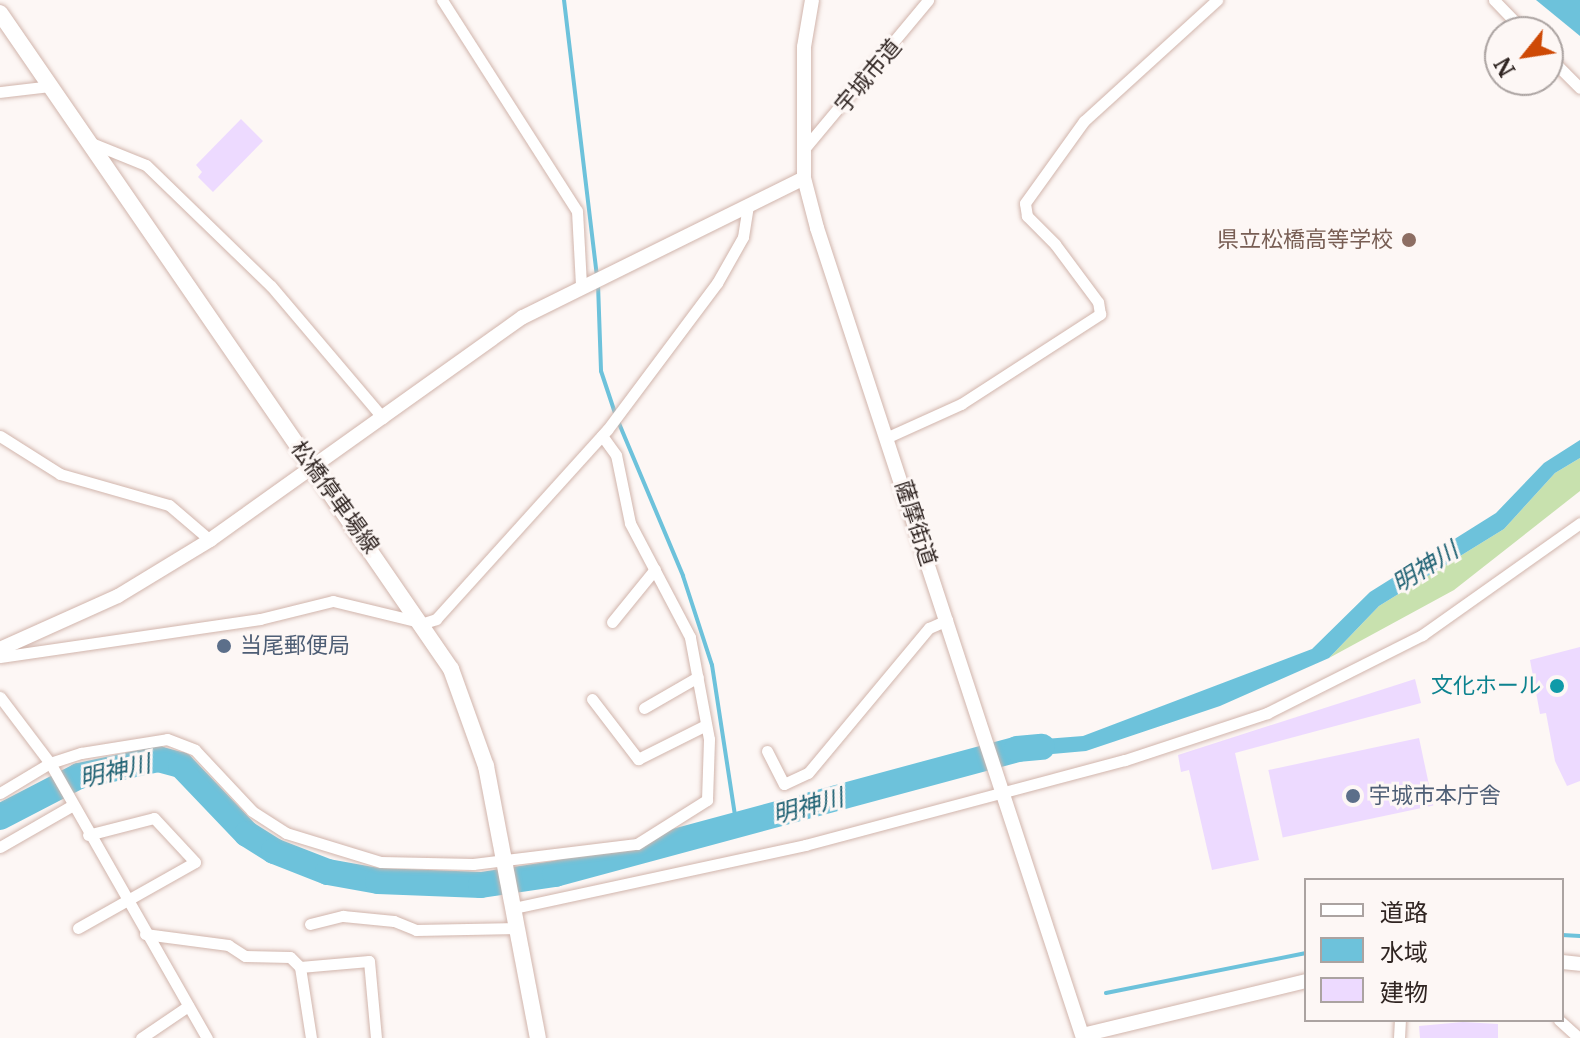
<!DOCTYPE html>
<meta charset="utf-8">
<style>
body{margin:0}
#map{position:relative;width:1580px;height:1038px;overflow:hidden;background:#fdf7f5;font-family:Merriweather,"Noto Sans JP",serif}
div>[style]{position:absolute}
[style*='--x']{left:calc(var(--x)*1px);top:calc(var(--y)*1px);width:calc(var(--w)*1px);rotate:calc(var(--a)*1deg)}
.green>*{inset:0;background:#c8e1ae}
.water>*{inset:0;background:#6dc2db}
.stream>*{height:4px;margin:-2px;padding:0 2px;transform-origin:2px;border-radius:2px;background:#6dc2db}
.river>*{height:26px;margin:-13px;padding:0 13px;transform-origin:13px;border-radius:13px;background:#6dc2db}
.building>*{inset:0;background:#eddaff;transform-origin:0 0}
.roads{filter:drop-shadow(0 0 2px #d1b5ac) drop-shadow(0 0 2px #d1b5ac)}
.minor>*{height:11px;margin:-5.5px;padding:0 5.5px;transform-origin:5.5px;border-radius:5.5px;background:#fff}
.tertiary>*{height:14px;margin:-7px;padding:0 7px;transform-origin:7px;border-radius:7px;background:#fff}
.secondary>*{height:16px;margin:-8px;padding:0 8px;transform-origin:8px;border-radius:8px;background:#fff}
.dots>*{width:22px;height:22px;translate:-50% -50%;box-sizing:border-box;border:4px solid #fdf7f5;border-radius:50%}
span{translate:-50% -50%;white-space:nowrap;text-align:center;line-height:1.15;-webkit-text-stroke:6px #fdf7f5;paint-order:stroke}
.street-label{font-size:22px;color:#302522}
.education-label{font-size:22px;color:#785e54}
.right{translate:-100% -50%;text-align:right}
.service-label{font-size:22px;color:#4e5e75}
.left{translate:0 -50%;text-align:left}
.culture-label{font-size:22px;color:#0d838f}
.water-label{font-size:24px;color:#1e6173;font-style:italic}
.legend{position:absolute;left:1304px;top:878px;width:260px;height:144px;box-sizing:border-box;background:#fdf7f5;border:2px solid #aba3a1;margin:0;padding:10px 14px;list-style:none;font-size:24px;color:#302522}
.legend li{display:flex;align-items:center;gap:16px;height:40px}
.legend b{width:40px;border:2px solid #aba3a1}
.north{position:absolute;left:1484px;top:16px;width:80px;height:80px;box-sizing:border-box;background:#fdf7f5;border:2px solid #aba3a1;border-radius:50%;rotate:240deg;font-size:22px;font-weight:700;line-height:32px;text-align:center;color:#302522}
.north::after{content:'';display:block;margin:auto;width:28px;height:36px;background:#ce4905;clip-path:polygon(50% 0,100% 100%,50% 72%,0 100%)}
</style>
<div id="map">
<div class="green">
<div style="clip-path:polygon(1580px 458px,1580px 491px,1454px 590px,1329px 658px,1379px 606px,1504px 529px,1555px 473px)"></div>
</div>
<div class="water">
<div style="clip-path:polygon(1536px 0,1580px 0,1580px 36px)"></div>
<div style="clip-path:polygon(1580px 440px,1580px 458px,1555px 473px,1504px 529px,1379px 606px,1329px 658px,1220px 706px,1086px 751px,1008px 758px,1005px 742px,1083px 736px,1312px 649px,1370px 592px,1496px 513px,1544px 463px)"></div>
</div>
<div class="stream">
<div style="--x:564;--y:0;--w:278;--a:83.2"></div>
<div style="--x:598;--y:284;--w:87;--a:88"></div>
<div style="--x:601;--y:371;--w:44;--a:71.6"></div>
<div style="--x:618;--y:421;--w:168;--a:67.2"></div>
<div style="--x:683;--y:576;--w:94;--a:72"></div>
<div style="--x:712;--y:665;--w:165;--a:81.3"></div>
<div style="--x:1562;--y:935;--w:18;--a:3"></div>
<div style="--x:1106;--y:993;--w:204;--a:-11.3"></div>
</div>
<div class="river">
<div style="--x:0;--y:817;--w:89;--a:-27.4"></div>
<div style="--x:79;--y:776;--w:81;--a:-12.1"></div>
<div style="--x:158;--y:759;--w:24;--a:15"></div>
<div style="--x:181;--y:765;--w:95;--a:46.3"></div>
<div style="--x:247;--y:834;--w:32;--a:32"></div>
<div style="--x:274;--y:851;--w:58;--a:21.3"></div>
<div style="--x:328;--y:872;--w:51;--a:10.2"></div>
<div style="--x:378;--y:881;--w:103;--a:2.2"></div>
<div style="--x:481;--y:885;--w:75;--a:-8.5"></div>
<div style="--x:555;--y:874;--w:479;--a:-15.1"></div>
<div style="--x:1017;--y:749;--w:25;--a:-5"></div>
</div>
<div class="building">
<div style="clip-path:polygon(241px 119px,263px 141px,213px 192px,198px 177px,202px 172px,196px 165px)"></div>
<div style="clip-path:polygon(1580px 647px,1580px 781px,1567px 786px,1555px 761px,1546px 713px,1540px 714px,1530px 660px)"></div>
<div style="clip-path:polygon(1415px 679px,1421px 703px,1235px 753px,1259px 860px,1212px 870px,1189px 770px,1181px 772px,1178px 755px)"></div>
<div style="left:1419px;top:738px;width:69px;height:154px;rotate:78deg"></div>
<div style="clip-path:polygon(1463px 1022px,1498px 1024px,1498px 1038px,1420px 1038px,1419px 1026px)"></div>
</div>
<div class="roads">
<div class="minor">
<div style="--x:442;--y:0;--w:250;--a:57.4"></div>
<div style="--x:577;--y:211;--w:74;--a:86.9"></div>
<div style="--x:1494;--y:0;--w:45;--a:45.9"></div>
<div style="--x:1548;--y:56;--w:45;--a:45"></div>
<div style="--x:0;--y:92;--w:51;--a:-6.7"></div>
<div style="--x:89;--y:142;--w:61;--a:22"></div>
<div style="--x:146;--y:165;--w:174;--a:44.1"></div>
<div style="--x:271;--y:286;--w:173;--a:49.7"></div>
<div style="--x:804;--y:149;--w:194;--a:-50.2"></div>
<div style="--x:0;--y:436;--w:71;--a:32.3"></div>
<div style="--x:60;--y:474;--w:113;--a:15.9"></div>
<div style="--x:169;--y:505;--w:54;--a:40.5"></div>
<div style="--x:888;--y:437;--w:80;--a:-24.3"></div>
<div style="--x:961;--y:404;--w:166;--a:-32.9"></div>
<div style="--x:1100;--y:314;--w:12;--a:-99"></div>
<div style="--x:1098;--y:302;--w:72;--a:-126.6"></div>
<div style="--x:1055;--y:244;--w:40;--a:-135"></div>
<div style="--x:1027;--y:216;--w:13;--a:-99"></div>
<div style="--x:1025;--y:203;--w:101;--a:-54.3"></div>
<div style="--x:1084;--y:121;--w:180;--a:-42.3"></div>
<div style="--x:612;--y:622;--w:68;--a:-50.9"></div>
<div style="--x:0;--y:657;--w:263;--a:-8.3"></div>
<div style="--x:260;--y:619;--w:75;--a:-13.9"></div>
<div style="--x:333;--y:601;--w:94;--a:13.6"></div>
<div style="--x:424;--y:623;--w:13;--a:-18"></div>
<div style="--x:436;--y:619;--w:255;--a:-47.9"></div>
<div style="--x:607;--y:430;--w:184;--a:-53.2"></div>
<div style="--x:717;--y:283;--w:53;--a:-60.5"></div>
<div style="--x:743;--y:237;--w:33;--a:-81"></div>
<div style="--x:0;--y:697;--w:83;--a:52.9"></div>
<div style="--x:50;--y:763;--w:317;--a:60.3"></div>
<div style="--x:592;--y:699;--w:76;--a:52.5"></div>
<div style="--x:638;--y:759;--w:76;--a:-26.6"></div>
<div style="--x:644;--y:708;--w:62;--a:-29.9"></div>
<div style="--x:767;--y:751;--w:37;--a:63"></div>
<div style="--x:784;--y:784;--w:26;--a:-25"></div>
<div style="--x:808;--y:773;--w:189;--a:-50.2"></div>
<div style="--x:929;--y:628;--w:20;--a:-24"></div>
<div style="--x:0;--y:793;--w:58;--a:-31"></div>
<div style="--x:50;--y:763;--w:33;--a:-18"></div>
<div style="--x:81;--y:753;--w:87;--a:-9.2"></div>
<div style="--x:167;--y:739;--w:30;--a:21"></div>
<div style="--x:195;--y:750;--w:83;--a:46.9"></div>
<div style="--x:252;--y:811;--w:40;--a:32.9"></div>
<div style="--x:286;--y:833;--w:99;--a:17"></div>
<div style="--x:381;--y:862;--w:92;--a:1.2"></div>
<div style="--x:473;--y:864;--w:165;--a:-7"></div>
<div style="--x:637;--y:844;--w:83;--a:-32.2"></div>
<div style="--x:707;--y:800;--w:61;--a:-88.1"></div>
<div style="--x:709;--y:739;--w:104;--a:-100.6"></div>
<div style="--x:690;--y:637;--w:129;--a:-117.8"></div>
<div style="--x:630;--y:523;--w:69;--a:-101.6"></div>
<div style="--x:616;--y:455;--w:24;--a:-126"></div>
<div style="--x:0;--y:847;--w:84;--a:-29.9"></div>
<div style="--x:514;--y:908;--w:298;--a:-12.2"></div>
<div style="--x:805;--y:845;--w:331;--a:-14.9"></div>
<div style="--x:1125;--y:760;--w:150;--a:-18.3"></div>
<div style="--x:1267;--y:713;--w:174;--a:-26.7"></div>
<div style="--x:1422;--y:635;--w:194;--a:-35.3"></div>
<div style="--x:310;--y:924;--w:34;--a:-14"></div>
<div style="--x:343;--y:916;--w:51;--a:5.6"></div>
<div style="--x:394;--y:921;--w:24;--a:22"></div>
<div style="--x:416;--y:930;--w:102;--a:-1.1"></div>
<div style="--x:78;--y:928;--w:134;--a:-29.4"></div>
<div style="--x:195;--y:862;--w:60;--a:-133"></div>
<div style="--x:154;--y:818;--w:68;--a:165.6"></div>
<div style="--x:145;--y:934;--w:84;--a:7.5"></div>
<div style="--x:228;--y:945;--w:20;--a:33"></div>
<div style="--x:245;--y:956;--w:45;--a:1.3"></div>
<div style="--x:290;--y:957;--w:14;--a:45"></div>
<div style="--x:300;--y:967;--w:72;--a:81.2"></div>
<div style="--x:300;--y:967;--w:69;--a:-5"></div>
<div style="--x:369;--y:961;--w:77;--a:84.8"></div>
<div style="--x:1559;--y:1020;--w:27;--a:42"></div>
<div style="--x:141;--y:1038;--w:57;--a:-34.2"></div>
<div style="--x:1399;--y:1038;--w:18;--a:-87"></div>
</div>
<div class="tertiary">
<div style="--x:812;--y:0;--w:48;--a:99.7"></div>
<div style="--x:804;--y:47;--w:131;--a:90"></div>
<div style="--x:804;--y:178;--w:52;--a:75.4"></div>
<div style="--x:817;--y:228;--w:853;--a:71.82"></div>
<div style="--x:0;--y:649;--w:129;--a:-24.2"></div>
<div style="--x:118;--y:596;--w:108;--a:-31.3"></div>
<div style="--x:210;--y:540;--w:384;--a:-35.5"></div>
<div style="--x:523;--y:317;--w:313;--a:-26.3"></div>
<div style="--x:1562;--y:962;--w:18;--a:6"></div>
<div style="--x:1083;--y:1035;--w:229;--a:-13.6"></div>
</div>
<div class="secondary">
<div style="--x:0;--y:13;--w:796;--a:55.49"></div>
<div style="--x:451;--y:669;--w:103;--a:70.2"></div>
<div style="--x:486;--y:766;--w:277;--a:79.2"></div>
</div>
</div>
<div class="dots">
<div style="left:1409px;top:240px;background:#8d6e63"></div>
<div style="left:224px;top:646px;background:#5c6f8a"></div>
<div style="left:1557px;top:686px;background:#0f9aa8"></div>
<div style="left:1353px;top:796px;background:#5c6f8a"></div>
</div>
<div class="street-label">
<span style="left:868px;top:76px;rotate:-50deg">宇城市道</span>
<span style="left:335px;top:497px;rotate:54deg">松橋停車場線</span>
<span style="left:916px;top:523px;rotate:72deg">薩摩街道</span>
</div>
<div class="education-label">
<span class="right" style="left:1393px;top:240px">県立松橋高等学校</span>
</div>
<div class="service-label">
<span class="left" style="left:240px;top:646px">当尾郵便局</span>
<span class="left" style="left:1369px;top:796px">宇城市本庁舎</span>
</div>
<div class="culture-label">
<span class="right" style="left:1541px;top:686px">文化ホール</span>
</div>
<div class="water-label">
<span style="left:1425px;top:567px;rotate:-32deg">明神川</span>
<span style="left:115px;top:771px;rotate:-13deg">明神川</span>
<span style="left:808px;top:806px;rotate:-15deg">明神川</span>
</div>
<ul class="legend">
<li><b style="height:10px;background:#fff"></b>道路</li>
<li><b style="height:22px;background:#6dc2db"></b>水域</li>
<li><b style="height:22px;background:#eddaff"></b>建物</li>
</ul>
<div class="north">N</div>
</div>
